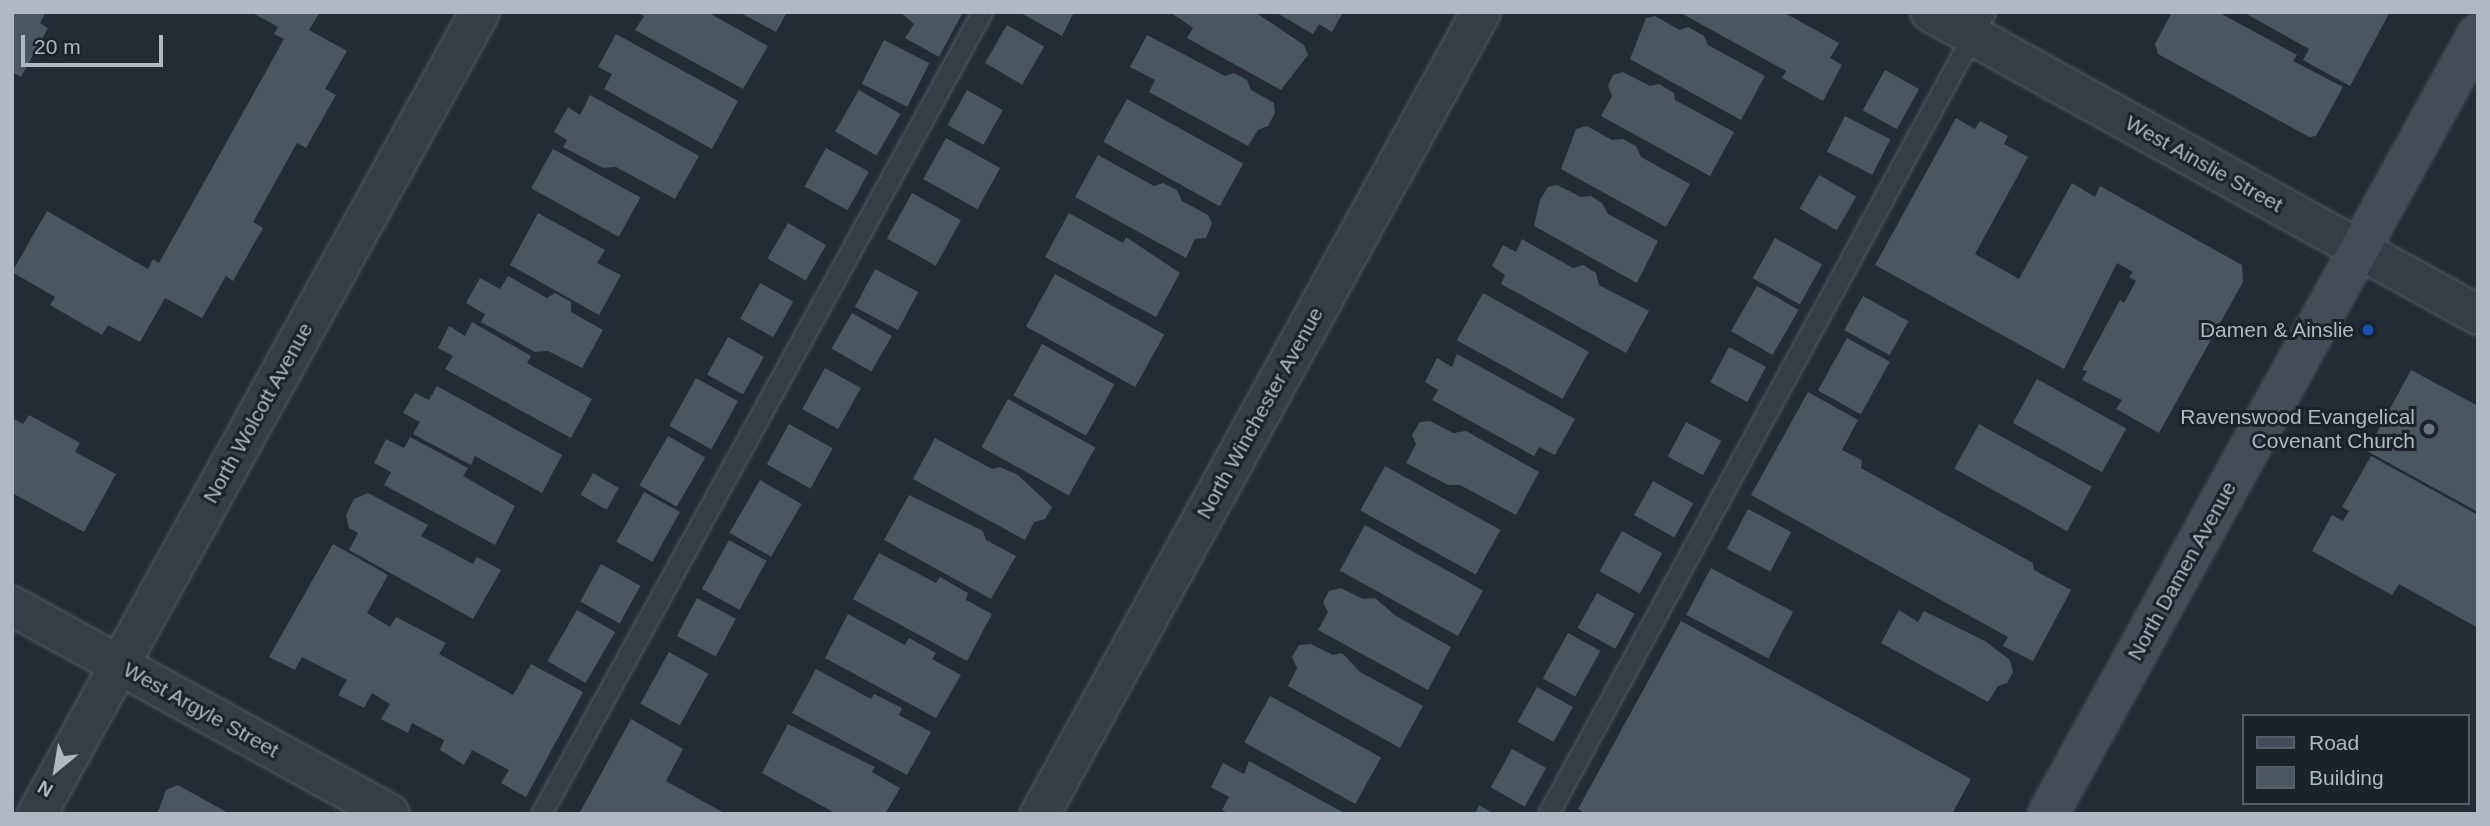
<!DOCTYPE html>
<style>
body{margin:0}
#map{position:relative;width:2490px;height:826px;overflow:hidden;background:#212c35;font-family:Arial,sans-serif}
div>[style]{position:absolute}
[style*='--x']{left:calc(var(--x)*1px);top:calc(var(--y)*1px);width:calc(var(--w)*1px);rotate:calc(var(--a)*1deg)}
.building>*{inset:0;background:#495761;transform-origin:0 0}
.roads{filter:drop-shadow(0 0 2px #525c64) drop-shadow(0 0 2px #525c64)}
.lane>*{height:19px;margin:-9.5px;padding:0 9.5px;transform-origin:9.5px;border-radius:9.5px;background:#343e46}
.street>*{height:38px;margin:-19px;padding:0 19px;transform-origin:19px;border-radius:19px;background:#343e46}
.secondary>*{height:38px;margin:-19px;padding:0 19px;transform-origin:19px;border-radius:19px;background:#434d59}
.dots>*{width:19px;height:19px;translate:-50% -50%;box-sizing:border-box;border:4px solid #1a232a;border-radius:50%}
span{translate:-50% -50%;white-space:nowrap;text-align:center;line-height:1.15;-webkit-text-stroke:6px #1a232a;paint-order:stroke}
.street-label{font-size:21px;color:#aeb9c3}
.poi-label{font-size:21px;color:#aeb9c3}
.right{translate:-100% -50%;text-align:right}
.frame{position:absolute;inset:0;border:14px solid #aeb9c3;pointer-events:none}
.legend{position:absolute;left:2242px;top:714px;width:228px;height:91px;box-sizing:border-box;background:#1a232a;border:2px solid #555f67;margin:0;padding:9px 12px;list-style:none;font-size:21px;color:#aeb9c3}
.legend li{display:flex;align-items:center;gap:14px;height:35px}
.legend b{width:35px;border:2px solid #555f67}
.north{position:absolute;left:21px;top:735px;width:70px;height:70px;-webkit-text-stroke:5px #1a232a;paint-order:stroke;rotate:210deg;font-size:19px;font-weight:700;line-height:28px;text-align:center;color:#aeb9c3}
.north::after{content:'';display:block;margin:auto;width:24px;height:32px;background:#aeb9c3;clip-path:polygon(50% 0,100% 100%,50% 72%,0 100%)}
.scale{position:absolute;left:21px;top:35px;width:142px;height:32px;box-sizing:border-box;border:4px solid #aeb9c3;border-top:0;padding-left:9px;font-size:21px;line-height:24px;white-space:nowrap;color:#aeb9c3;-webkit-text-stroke:5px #1a232a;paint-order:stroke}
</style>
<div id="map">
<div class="building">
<div style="clip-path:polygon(12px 12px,46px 12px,40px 23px,48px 28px,21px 77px,12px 72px)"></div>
<div style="clip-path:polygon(251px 12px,320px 12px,309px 30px,347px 51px,325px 89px,336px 95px,306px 148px,297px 143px,253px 222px,263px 228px,233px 281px,226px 276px,202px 318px,165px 298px,140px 342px,108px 325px,102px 335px,50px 305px,55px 297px,12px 272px,47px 211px,148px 269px,153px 259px,159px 263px,284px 39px,274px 34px,278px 27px)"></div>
<div style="clip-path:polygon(637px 12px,707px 12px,768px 46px,743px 89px,635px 30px,644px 16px)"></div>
<div style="clip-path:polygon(739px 12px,787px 12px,776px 32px)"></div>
<div style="clip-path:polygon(900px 12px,963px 12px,939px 57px,905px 38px,914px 24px)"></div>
<div style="clip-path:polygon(1019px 12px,1074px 12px,1062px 36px)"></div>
<div style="clip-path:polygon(1170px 12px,1258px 14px,1304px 45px,1308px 55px,1281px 90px,1187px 38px,1193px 28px)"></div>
<div style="clip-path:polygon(1275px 12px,1343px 12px,1332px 32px,1319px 24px,1313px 34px)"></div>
<div style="clip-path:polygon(1679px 12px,1783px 12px,1839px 43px,1830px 58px,1842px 65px,1823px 101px,1782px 78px,1786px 71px)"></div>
<div style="clip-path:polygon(2172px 12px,2218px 12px,2297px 55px,2293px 61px,2343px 87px,2316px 136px,2309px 137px,2158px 54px,2155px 44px)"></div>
<div style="clip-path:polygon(2243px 12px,2390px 12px,2350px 86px,2303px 60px,2309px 49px)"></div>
<div style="clip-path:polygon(1655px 16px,1680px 30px,1688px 27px,1704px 36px,1708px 45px,1765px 76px,1741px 120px,1630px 59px,1646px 18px)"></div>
<div style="left:1007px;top:25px;width:43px;height:44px;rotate:30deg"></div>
<div style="clip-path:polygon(616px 34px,738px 101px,712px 149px,604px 89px,612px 74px,598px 67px)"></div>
<div style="clip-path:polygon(1147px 35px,1225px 76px,1234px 73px,1247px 80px,1251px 90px,1274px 103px,1275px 113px,1268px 126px,1258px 130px,1248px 146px,1149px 92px,1155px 80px,1130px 67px)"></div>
<div style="left:884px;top:40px;width:51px;height:49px;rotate:27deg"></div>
<div style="left:1885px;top:70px;width:39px;height:46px;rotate:29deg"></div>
<div style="clip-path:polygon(1623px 72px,1650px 86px,1659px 84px,1674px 93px,1675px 100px,1734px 132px,1710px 176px,1601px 116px,1612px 96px,1608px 86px,1613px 75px)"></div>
<div style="left:859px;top:90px;width:48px;height:48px;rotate:30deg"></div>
<div style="left:967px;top:90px;width:41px;height:40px;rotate:29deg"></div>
<div style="clip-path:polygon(590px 95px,699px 156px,675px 199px,616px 167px,603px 168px,563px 147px,567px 140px,554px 132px,568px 107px,580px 115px)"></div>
<div style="left:1127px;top:99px;width:133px;height:49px;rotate:29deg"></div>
<div style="left:1845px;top:116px;width:51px;height:40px;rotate:27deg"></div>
<div style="clip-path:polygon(1956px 118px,1975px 129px,1980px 121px,2008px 136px,2004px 144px,2028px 157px,1975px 254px,2019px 279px,2072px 183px,2095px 197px,2100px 186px,2242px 265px,2243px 282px,2159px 433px,2116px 409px,2122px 400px,2082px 380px,2087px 371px,2082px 370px,2120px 300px,2124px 303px,2136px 281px,2129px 277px,2133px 272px,2117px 263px,2064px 369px,1875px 265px)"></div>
<div style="clip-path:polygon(1587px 126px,1612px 140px,1623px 139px,1636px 146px,1641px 157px,1690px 184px,1666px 227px,1561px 169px,1576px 129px)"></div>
<div style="left:946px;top:138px;width:62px;height:47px;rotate:29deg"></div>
<div style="left:826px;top:148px;width:49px;height:44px;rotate:29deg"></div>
<div style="left:553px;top:149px;width:100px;height:45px;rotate:29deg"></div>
<div style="clip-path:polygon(1098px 155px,1154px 186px,1163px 183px,1177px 190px,1182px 201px,1208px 215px,1212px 223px,1206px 238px,1195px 239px,1186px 258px,1075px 197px)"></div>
<div style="left:1819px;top:175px;width:43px;height:39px;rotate:30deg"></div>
<div style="clip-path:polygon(1557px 185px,1581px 197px,1591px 196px,1602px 203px,1608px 214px,1658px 241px,1637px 283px,1534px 226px,1540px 200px,1548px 187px)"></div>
<div style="left:912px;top:193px;width:56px;height:52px;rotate:29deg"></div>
<div style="clip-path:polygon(538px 213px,605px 250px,597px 263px,621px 275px,599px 315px,510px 265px)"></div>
<div style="clip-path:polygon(1069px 213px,1123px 243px,1126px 237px,1180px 273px,1156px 317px,1045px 257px)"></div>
<div style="left:788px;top:223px;width:44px;height:41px;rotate:30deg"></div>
<div style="left:1775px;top:238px;width:54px;height:46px;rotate:29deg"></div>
<div style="clip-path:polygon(1522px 239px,1573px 268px,1583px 265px,1596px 273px,1599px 285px,1649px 311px,1626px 353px,1501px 284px,1505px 275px,1492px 266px,1503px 245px,1516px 252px)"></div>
<div style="left:875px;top:269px;width:49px;height:43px;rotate:28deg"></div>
<div style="left:1055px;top:274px;width:125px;height:60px;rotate:29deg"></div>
<div style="clip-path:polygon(508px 276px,547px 298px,555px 293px,571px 302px,571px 312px,603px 330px,582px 368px,548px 351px,535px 352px,481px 322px,485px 314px,466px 303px,480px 278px,500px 289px)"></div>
<div style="left:760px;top:283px;width:38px;height:41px;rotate:29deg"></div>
<div style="left:1757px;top:286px;width:48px;height:52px;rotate:30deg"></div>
<div style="left:1483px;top:293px;width:121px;height:54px;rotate:29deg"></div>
<div style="left:1863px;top:296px;width:52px;height:39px;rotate:29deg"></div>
<div style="left:852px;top:313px;width:46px;height:41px;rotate:30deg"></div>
<div style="clip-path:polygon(472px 322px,531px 356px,527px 363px,592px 399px,571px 438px,445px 369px,453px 356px,438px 348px,449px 326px,465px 336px)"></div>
<div style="left:728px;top:337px;width:41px;height:43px;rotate:29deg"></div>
<div style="left:1847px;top:338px;width:49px;height:60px;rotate:29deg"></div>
<div style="left:1042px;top:344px;width:83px;height:59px;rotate:29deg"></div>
<div style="left:1729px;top:347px;width:42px;height:40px;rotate:28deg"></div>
<div style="clip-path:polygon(1457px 354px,1575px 419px,1555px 455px,1539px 447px,1534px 456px,1432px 400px,1438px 390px,1425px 382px,1437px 358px,1452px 367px)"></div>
<div style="left:825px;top:368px;width:41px;height:47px;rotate:29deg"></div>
<div style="clip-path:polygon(2411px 370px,2478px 406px,2478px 512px,2367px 451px)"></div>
<div style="left:696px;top:378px;width:48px;height:55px;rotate:29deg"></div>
<div style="left:2037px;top:379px;width:102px;height:50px;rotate:29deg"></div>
<div style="clip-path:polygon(437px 386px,562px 455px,542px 493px,475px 456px,471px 465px,413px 434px,420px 422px,403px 413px,415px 393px,429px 400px)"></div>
<div style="clip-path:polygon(1808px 392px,1858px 420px,1842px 450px,1862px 460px,1861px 468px,2033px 563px,2034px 570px,2071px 590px,2033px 661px,2003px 646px,2008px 637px,1751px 495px)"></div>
<div style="left:1008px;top:399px;width:100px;height:55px;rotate:29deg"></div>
<div style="clip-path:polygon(29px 415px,80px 443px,75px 452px,116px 474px,84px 532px,12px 493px,12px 418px,23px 424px)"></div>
<div style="clip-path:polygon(1430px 421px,1453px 433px,1466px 431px,1539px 472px,1516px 515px,1460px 485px,1448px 485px,1406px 463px,1416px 444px,1412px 435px,1420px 422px)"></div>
<div style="left:1686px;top:422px;width:40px;height:39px;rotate:28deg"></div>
<div style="left:789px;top:424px;width:50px;height:46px;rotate:29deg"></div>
<div style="left:1979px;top:424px;width:129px;height:51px;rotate:29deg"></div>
<div style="left:668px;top:436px;width:43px;height:57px;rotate:30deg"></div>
<div style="clip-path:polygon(410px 437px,468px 468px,463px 476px,515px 506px,495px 545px,384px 485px,391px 472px,374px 463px,386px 439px,404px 448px)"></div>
<div style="clip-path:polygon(935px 438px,992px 469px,1000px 467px,1018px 475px,1052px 507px,1045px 519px,1034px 522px,1025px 540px,913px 479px)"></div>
<div style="clip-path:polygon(2371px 456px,2478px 515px,2478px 628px,2399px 584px,2392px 595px,2312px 551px,2332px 515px,2343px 521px,2349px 511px,2342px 507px)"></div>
<div style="left:1385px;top:466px;width:132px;height:51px;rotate:29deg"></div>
<div style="left:593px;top:473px;width:30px;height:25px;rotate:30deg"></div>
<div style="left:760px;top:480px;width:48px;height:61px;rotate:30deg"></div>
<div style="left:1653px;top:481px;width:46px;height:39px;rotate:29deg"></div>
<div style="left:644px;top:492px;width:41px;height:57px;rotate:29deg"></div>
<div style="clip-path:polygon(368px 493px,428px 525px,421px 536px,473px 564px,477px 557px,501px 570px,473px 619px,349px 550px,358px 533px,349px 528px,346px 515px,354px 499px)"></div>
<div style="clip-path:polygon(909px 495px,983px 531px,986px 540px,1016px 556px,991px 599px,884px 540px)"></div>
<div style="left:1748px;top:509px;width:49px;height:45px;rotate:28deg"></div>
<div style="left:1365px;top:525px;width:135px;height:52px;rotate:29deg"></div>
<div style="left:1622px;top:531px;width:46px;height:46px;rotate:29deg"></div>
<div style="left:729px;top:540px;width:43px;height:56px;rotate:29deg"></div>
<div style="clip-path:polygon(333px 544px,388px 575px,367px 613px,390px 627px,396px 617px,446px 643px,439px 654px,513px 695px,531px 664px,583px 692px,526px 797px,501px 783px,509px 770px,472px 750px,464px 765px,440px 750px,444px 740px,412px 723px,408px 733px,381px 719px,390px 704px,372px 693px,364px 708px,338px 695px,347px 680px,302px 657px,295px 670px,269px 657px)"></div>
<div style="clip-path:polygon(879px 553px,936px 583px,940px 577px,968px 593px,966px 600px,992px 614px,967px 661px,853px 599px)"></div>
<div style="left:601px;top:564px;width:45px;height:43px;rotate:29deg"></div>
<div style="left:1711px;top:568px;width:93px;height:53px;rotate:28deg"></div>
<div style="clip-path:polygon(1341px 588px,1363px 599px,1375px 598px,1396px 616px,1451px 647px,1428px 690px,1318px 630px,1328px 612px,1323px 602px,1329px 591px)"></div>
<div style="left:1597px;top:593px;width:43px;height:40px;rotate:29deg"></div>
<div style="left:697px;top:598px;width:44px;height:43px;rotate:28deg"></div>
<div style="left:577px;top:610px;width:44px;height:59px;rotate:30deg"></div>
<div style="clip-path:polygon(1899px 610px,1918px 622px,1924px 611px,1985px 641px,2010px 660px,2013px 672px,2007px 683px,1998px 686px,1988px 702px,1881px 643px)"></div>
<div style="clip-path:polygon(848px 614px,905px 645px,909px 638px,936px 653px,932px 659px,961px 675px,936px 718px,825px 658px)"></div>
<div style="clip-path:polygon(1681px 621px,1971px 779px,1952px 814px,1586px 814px,1578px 809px)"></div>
<div style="left:1568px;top:633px;width:37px;height:52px;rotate:29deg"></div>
<div style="clip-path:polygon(1311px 644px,1333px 655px,1342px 653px,1360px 672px,1423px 706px,1400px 748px,1288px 686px,1297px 668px,1292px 657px,1299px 645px)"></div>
<div style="left:669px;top:652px;width:45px;height:59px;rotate:29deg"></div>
<div style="clip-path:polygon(816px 669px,871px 699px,874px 694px,902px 708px,899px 715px,931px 732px,907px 775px,792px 713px)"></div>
<div style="left:1537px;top:687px;width:41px;height:40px;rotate:29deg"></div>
<div style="left:1270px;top:696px;width:127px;height:53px;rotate:29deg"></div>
<div style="clip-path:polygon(631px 719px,683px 749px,666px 781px,726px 814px,579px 814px)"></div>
<div style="clip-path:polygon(788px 724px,875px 767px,872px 772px,900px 788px,885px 814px,837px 814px,762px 773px)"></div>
<div style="left:1512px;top:749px;width:39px;height:44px;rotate:29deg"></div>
<div style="clip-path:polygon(1249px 761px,1346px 814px,1230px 814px,1222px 810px,1229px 797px,1211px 787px,1223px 763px,1244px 774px)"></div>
<div style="clip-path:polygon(178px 785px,230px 814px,157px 814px,166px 790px)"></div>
<div style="clip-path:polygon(1479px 805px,1494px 814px,1475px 814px)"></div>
</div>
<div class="roads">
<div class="lane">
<div style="--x:541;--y:814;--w:915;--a:-61.19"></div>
<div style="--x:1548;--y:814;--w:913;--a:-61.41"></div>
</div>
<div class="street">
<div style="--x:1930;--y:12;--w:626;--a:28.94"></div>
<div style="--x:12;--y:606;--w:431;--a:28.8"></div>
<div style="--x:37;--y:814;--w:916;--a:-61.09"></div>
<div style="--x:1040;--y:814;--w:915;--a:-61.19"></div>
</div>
<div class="secondary">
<div style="--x:2048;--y:814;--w:891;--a:-61.13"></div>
</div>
</div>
<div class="dots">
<div style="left:2368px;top:330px;background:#1a4fb4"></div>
<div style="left:2429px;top:429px;background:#6b7280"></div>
</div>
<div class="street-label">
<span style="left:2204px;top:164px;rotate:29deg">West Ainslie Street</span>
<span style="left:258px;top:413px;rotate:-61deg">North Wolcott Avenue</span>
<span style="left:1260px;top:413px;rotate:-61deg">North Winchester Avenue</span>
<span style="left:2182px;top:571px;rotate:-61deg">North Damen Avenue</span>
<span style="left:201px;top:710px;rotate:29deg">West Argyle Street</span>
</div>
<div class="poi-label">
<span class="right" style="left:2354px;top:330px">Damen &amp; Ainslie</span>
<span class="right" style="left:2415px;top:429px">Ravenswood Evangelical<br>Covenant Church</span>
</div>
<div class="frame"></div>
<ul class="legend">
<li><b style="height:9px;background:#434d59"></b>Road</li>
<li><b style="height:19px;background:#495761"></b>Building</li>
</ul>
<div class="north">N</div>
<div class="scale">20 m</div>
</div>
